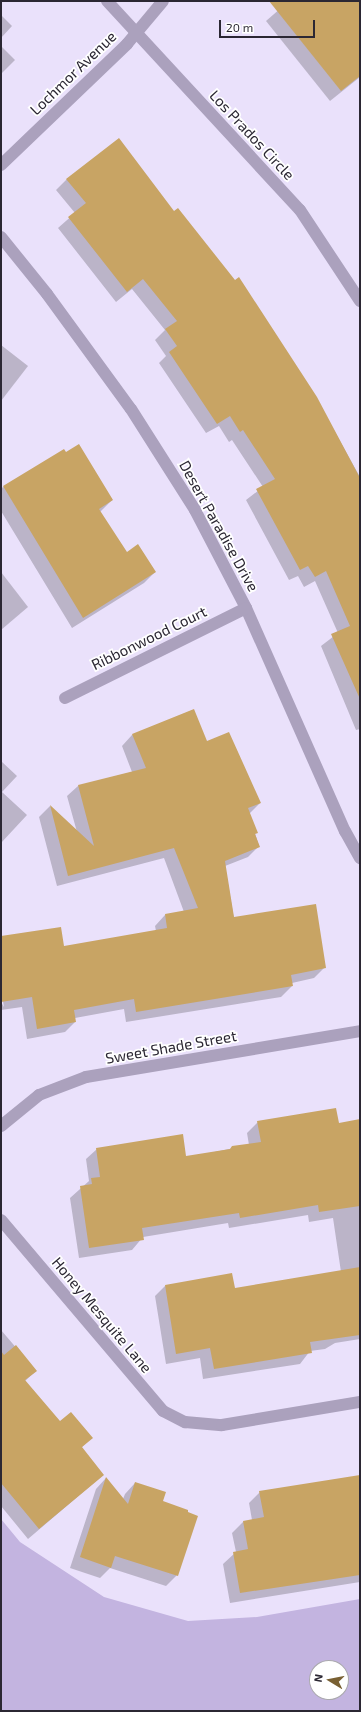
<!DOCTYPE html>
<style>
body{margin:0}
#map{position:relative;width:361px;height:1712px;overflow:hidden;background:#eae1fb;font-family:"Exo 2",sans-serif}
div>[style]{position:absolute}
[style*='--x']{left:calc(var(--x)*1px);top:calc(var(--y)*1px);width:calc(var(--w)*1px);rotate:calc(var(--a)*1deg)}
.green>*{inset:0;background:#c3b4e0}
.shadow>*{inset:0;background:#0003}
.building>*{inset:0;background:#c8a464}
.minor>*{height:12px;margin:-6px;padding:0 6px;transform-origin:6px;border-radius:6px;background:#aba1bd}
span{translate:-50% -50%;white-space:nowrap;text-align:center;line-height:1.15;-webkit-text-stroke:3.5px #fff;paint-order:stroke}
.street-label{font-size:15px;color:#2b2733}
.frame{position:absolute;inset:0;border:2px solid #2b2733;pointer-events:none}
.north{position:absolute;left:309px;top:1660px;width:40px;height:40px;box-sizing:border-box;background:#fff;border:1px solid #aaa9ad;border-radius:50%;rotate:280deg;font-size:11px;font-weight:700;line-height:16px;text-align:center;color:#2b2733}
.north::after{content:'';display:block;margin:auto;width:14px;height:18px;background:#796032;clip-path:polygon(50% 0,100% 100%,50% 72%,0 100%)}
.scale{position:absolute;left:219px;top:20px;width:96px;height:18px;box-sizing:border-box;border:2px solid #2b2733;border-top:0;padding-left:5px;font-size:12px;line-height:14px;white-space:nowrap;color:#2b2733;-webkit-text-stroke:3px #fff;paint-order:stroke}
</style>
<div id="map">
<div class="green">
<div style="clip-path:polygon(evenodd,1px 1519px,20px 1542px,104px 1597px,188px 1621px,257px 1617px,360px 1599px,360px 1711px,1px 1711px,1px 1519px,317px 1668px,341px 1668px,341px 1692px,317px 1692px,317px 1668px)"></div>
</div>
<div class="shadow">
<div style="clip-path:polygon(289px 1px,360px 1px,360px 77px,330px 101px,266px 21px)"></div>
<div style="clip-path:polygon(1px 15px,12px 26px,1px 38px)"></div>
<div style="clip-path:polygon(1px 46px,15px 60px,1px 74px)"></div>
<div style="clip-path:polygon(67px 179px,316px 398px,360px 477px,360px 729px,356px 730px,321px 646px,338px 633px,315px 581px,304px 587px,298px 576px,289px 580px,246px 500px,263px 487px,232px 440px,229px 442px,219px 426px,206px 433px,159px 363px,166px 356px,155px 340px,165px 330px,132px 289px,116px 302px,58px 228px,75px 213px,56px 190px)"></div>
<div style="clip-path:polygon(1px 345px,28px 366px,1px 401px)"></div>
<div style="clip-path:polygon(3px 487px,112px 500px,100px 512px,126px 553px,155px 572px,144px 583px,72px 628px,1px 511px,1px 489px)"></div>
<div style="clip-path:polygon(1px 572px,28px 607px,1px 630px)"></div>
<div style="clip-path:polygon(193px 710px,206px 742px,260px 803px,249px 814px,259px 846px,248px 857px,225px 866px,234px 919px,325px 967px,314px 978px,292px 983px,292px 986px,281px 997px,126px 1022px,124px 1009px,75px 1018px,75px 1022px,65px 1032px,27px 1039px,22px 1007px,1px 1010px,1px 1002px,4px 1007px,1px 989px,1px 937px,64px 948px,156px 931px,155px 926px,165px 915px,184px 912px,164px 858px,57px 886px,39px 817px,50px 806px,77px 832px,67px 796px,78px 786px,132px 772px,122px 746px,132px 735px)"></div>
<div style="clip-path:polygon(1px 761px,17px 776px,2px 792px,27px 815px,1px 843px)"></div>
<div style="clip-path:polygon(360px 1120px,360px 1339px,335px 1343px,325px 1349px,310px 1351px,300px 1364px,203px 1379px,200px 1358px,166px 1364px,155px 1296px,165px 1286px,234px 1289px,341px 1272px,333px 1218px,309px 1222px,308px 1215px,229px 1228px,228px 1223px,143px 1237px,132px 1250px,79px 1258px,70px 1198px,89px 1181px,86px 1159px,97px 1149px,185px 1158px,249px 1145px,247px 1133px,258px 1122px,338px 1124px)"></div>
<div style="clip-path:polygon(1px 1330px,36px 1371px,25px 1381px,60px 1422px,91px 1438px,81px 1448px,103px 1475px,28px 1539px,1px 1506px)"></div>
<div style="clip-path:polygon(360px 1476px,360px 1582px,230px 1603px,223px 1564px,236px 1552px,232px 1533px,243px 1522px,252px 1520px,249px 1503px,260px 1492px)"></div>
<div style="clip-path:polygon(106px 1478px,123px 1499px,125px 1494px,135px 1483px,161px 1502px,177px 1575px,166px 1586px,110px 1568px,100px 1578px,70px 1568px,96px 1489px)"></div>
</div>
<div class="building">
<div style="clip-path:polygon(269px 1px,360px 1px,360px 76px,341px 91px)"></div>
<div style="clip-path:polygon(119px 138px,174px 211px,178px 208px,235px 280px,239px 277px,317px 397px,360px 478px,360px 699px,331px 634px,350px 626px,326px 571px,315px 577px,308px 566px,300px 570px,256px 489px,275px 479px,243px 430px,240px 432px,230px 416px,217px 424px,169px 352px,177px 346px,165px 329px,177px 321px,143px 279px,127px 292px,68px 217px,86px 203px,66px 179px)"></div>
<div style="clip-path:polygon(79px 444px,113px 500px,99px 509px,127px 552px,138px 544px,156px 572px,83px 618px,3px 486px,64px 449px,66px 452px)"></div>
<div style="clip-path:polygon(194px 709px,207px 741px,229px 732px,261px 803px,248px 808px,258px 833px,255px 834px,260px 847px,225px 861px,234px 917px,316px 904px,326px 968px,291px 975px,293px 986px,136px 1012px,134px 999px,74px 1010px,76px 1022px,37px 1029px,32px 997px,1px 1002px,1px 936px,61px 927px,64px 946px,167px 928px,165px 914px,198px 908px,174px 848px,68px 876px,50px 805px,94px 846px,78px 785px,146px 768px,132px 734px)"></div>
<div style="clip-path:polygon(336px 1108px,339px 1123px,360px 1119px,360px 1206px,319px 1212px,318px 1205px,240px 1218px,239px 1213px,142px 1228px,144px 1240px,89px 1248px,80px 1186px,92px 1184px,91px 1178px,100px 1177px,96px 1148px,183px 1134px,186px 1156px,230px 1149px,232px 1146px,261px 1142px,257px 1121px)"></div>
<div style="clip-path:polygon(360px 1267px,360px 1335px,310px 1342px,312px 1353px,214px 1369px,210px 1348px,176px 1354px,165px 1285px,232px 1273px,235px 1288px)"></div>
<div style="clip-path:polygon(16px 1345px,37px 1371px,25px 1380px,60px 1421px,71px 1412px,93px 1438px,82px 1447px,104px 1475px,39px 1529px,1px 1483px,1px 1351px,4px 1355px)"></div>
<div style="clip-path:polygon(360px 1475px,360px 1575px,240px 1593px,233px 1552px,248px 1549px,243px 1521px,264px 1517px,259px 1491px)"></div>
<div style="clip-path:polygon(106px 1477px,128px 1504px,135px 1482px,166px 1492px,163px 1501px,188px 1510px,188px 1512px,198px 1516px,178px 1576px,115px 1556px,111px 1568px,80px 1557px)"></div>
</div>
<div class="minor">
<div style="--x:107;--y:1;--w:284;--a:47.3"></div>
<div style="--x:300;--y:210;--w:109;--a:56.6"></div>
<div style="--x:1;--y:165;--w:175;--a:-43.8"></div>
<div style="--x:127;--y:44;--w:56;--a:-50.1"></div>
<div style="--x:1;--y:237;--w:73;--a:51.1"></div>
<div style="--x:47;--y:294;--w:142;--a:53.9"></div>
<div style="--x:131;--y:409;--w:120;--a:57.6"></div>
<div style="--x:195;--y:510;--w:110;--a:62.5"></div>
<div style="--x:246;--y:608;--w:244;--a:66.1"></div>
<div style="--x:345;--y:831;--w:31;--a:61"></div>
<div style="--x:65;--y:698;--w:202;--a:-26.4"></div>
<div style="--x:1;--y:1126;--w:49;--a:-39.2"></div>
<div style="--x:39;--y:1095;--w:50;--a:-21"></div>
<div style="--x:86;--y:1077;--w:278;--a:-9.5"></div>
<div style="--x:1;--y:1220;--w:250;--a:49.7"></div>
<div style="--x:163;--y:1411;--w:25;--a:27"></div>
<div style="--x:185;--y:1422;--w:37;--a:5"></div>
<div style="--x:222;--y:1425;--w:140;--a:-9.5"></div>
</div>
<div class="street-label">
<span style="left:73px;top:73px;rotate:-44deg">Lochmor Avenue</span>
<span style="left:252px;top:135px;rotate:47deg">Los Prados Circle</span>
<span style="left:219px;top:526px;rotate:61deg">Desert Paradise Drive</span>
<span style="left:149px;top:638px;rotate:-26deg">Ribbonwood Court</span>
<span style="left:171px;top:1047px;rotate:-10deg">Sweet Shade Street</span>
<span style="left:102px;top:1315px;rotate:50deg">Honey Mesquite Lane</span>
</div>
<div class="frame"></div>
<div class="north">N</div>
<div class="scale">20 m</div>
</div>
